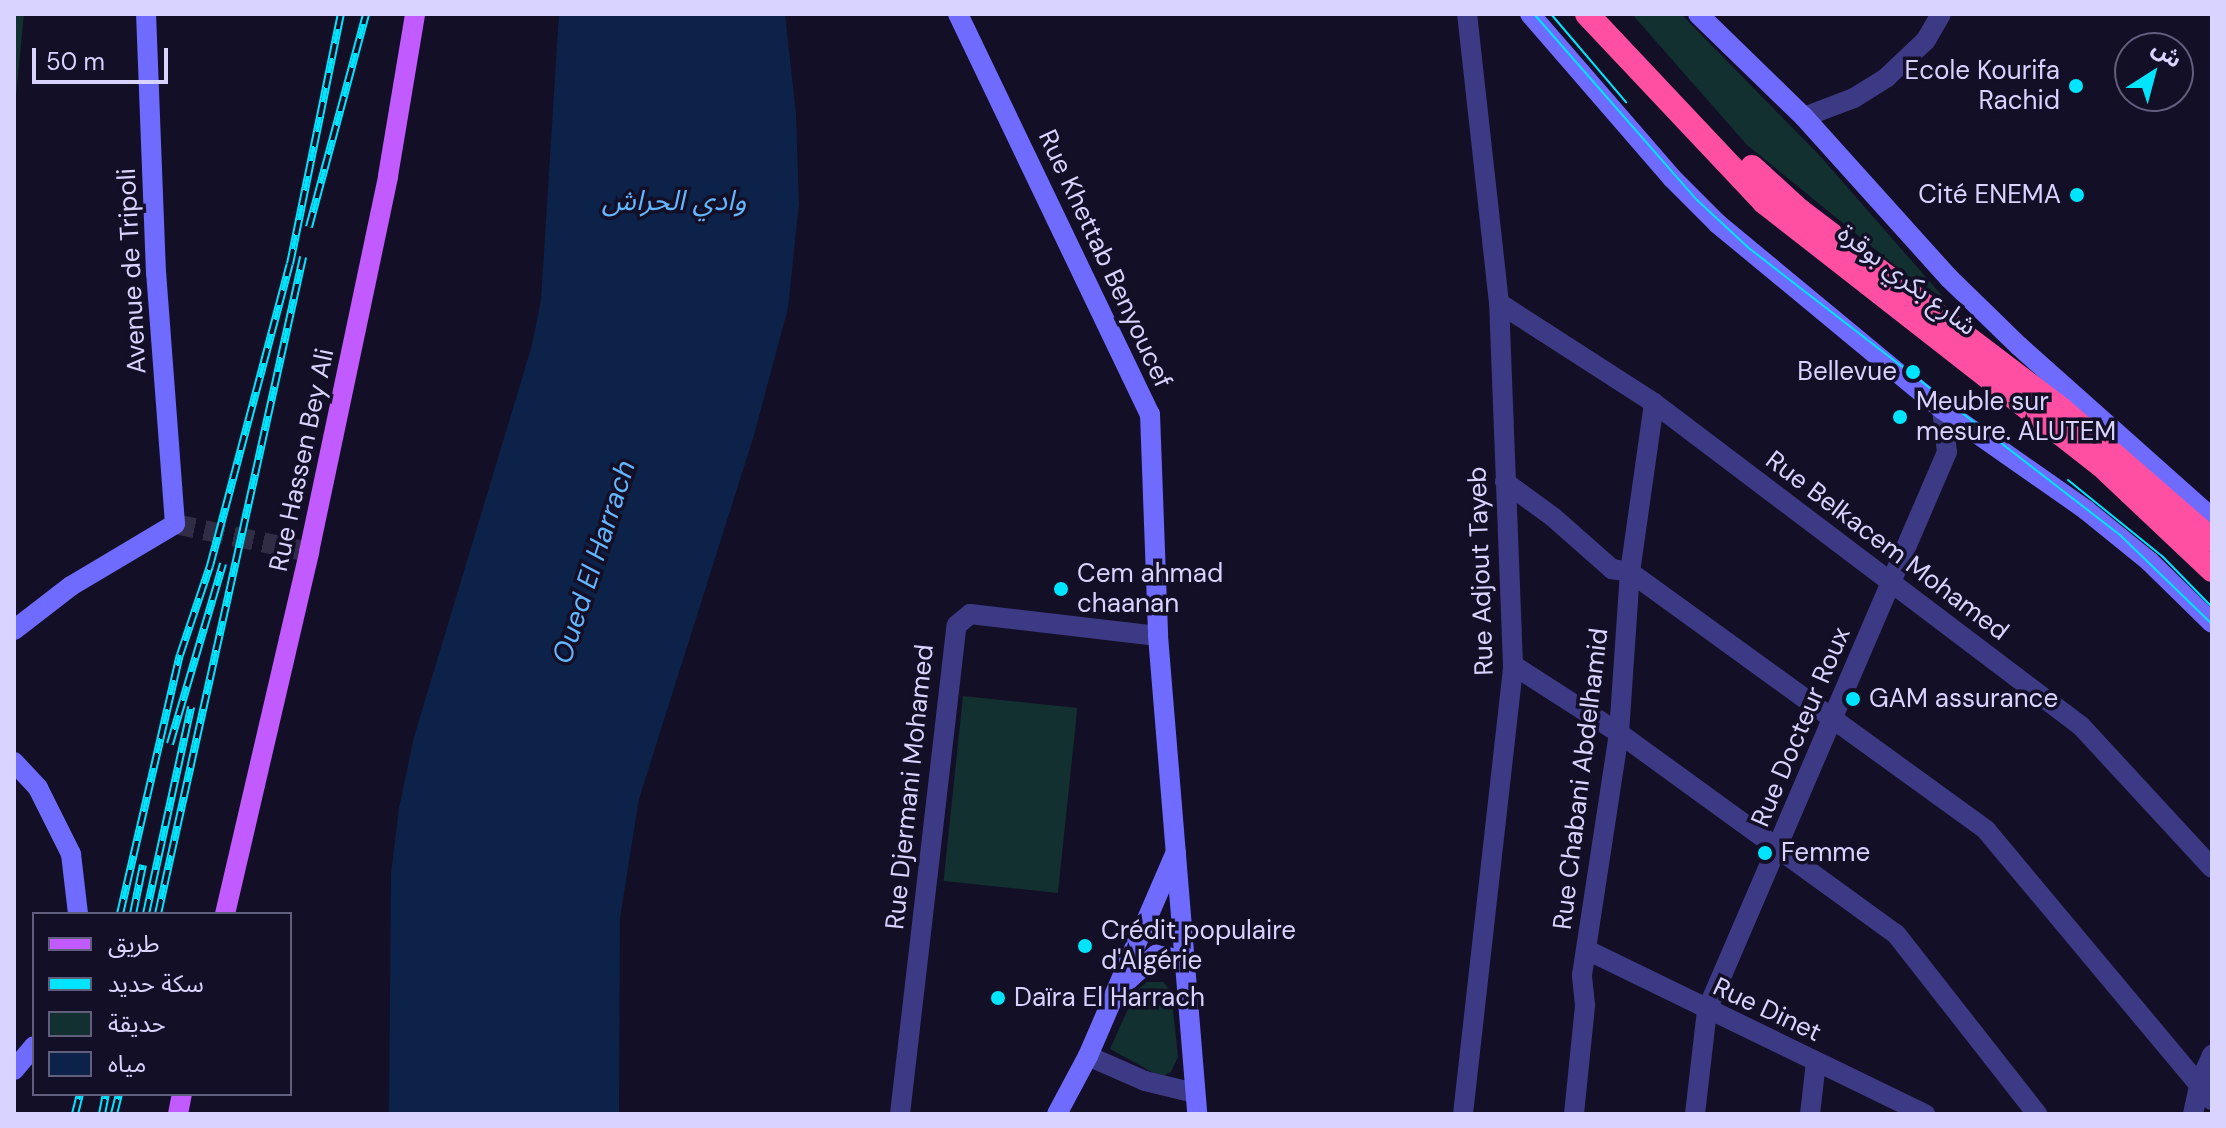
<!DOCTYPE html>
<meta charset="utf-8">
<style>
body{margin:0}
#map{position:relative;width:2226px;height:1128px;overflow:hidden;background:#130f26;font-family:"DM Sans","Noto Sans Arabic",sans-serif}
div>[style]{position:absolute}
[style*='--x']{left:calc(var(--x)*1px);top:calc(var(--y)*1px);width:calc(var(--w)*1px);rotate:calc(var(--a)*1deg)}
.green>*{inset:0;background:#12302f;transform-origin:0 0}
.water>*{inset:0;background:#0c2248}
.secondary-tunnel>*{height:20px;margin-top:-10px;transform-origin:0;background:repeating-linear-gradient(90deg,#312d47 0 20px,transparent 0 30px)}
.street>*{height:20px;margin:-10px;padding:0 10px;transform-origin:10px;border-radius:10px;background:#3d3a85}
.secondary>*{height:20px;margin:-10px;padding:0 10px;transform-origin:10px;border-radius:10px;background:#6f6bff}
.primary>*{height:20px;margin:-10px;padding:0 10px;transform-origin:10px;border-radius:10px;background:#c25bff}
.highway>*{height:24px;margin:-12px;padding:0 12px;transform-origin:12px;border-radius:12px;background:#ff4fa3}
.tram>*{height:2px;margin:-1px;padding:0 1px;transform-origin:1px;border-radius:1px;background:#00e5ff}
.rail>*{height:8px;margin-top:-4px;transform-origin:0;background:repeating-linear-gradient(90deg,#130f26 0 15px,#00e5ff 0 30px);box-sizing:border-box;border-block:2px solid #00e5ff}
.dots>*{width:22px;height:22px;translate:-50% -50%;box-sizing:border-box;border:4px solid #130f26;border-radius:50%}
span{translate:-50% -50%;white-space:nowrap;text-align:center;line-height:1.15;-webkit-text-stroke:7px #130f26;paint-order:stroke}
.poi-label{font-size:26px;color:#d9d4ff}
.right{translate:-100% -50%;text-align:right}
.left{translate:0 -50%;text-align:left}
.street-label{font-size:26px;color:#d9d4ff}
.water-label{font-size:28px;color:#62b6ff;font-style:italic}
.frame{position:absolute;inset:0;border:16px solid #d9d4ff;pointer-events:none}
.legend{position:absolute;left:32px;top:912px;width:260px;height:184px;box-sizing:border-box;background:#130f26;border:2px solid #625e7d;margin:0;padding:10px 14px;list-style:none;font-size:24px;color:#d9d4ff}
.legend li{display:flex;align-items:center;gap:16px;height:40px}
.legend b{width:40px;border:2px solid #625e7d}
.north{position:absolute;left:2114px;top:32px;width:80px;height:80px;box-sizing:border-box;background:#130f26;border:2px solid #625e7d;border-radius:50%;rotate:36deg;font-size:22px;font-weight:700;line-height:32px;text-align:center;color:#d9d4ff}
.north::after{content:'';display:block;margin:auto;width:28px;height:36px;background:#00e5ff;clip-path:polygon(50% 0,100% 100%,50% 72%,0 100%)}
.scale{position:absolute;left:32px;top:48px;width:136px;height:36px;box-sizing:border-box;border:4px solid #d9d4ff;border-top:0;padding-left:10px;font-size:24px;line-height:28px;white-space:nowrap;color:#d9d4ff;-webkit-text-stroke:6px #130f26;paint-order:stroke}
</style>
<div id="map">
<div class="green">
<div style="clip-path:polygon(14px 14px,24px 14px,14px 116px)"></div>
<div style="clip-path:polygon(1632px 14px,1681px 14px,1820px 156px,1945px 299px,1908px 276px,1747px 145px)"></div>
<div style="left:963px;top:696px;width:115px;height:186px;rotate:6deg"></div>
<div style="clip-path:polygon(1147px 982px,1163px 982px,1171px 991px,1178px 1057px,1171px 1072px,1161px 1077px,1110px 1049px,1136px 991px)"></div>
</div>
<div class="water">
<div style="clip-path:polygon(559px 14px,785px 14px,796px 114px,799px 204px,788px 308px,754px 435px,639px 799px,620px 918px,619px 1114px,389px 1114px,391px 874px,399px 808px,414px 737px,532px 345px,541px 300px)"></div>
</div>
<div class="secondary-tunnel">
<div style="--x:175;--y:524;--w:137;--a:11.8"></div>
</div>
<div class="street">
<div style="--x:1804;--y:117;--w:53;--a:-20.8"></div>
<div style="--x:1854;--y:98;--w:38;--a:-32"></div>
<div style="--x:1886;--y:78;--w:55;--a:-43.5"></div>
<div style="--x:1926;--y:40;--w:30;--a:-60"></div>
<div style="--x:1499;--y:303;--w:184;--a:32.8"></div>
<div style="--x:1654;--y:403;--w:535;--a:37.11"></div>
<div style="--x:2081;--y:726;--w:193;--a:47.3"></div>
<div style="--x:1505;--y:482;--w:59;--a:36.1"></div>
<div style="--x:1553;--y:517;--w:79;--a:41.4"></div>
<div style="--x:1612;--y:569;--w:18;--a:9"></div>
<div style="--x:1630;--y:572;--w:440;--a:35.9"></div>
<div style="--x:1986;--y:830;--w:352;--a:50.1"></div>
<div style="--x:1513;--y:665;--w:126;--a:32.7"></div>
<div style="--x:1619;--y:733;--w:342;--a:36"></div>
<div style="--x:1896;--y:934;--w:229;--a:51.9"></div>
<div style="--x:1587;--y:950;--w:376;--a:25.9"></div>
<div style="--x:1088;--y:1056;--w:62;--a:23.7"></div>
<div style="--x:1145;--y:1081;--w:51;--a:13.5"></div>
<div style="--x:900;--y:1114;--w:492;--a:-83.4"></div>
<div style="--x:957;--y:625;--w:17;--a:-40"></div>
<div style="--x:970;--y:614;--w:189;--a:6.7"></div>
<div style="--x:1463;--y:1114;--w:452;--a:-83.6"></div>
<div style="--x:1513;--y:665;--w:362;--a:-92.2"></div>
<div style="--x:1499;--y:303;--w:291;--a:-96.3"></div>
<div style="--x:1574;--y:1114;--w:110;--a:-84.2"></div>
<div style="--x:1585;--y:1005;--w:30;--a:-96"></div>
<div style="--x:1582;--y:975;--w:245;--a:-81.3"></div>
<div style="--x:1619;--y:733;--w:161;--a:-86.1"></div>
<div style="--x:1630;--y:572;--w:171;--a:-81.9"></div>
<div style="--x:1695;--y:1114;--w:105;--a:-83.4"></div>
<div style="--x:1707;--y:1010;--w:607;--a:-66.73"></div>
<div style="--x:1947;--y:452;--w:43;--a:-96.6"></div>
<div style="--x:1810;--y:1114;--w:52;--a:-83.4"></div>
<div style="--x:2193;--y:1114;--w:33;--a:-78"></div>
<div style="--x:2200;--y:1082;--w:30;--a:-66"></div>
</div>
<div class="secondary">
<div style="--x:958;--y:14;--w:444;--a:64.4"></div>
<div style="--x:1150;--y:414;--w:222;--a:87.9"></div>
<div style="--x:1158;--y:636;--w:480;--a:85.3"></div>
<div style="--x:1530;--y:14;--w:217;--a:49.1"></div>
<div style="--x:1672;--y:178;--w:65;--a:45"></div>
<div style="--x:1718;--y:224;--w:291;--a:39.6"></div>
<div style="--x:1942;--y:409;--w:176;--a:35"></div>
<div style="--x:2086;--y:510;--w:81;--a:39"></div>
<div style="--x:2149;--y:561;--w:88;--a:44.5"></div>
<div style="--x:1698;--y:14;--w:148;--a:44.2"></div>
<div style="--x:1804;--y:117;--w:218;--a:48"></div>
<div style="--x:1950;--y:279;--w:96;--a:44.2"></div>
<div style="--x:2019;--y:346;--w:259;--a:41.7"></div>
<div style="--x:14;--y:630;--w:72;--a:-37.7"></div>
<div style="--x:71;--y:586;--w:121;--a:-30.8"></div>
<div style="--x:175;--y:524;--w:252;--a:-94.3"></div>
<div style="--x:156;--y:273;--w:259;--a:-92.2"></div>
<div style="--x:14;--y:762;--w:35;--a:47"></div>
<div style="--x:38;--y:788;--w:74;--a:63.4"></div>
<div style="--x:71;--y:854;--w:60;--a:83.3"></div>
<div style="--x:1128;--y:980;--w:38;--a:-42"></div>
<div style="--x:1156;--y:955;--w:29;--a:10"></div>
<div style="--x:14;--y:1070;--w:31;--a:-50"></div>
<div style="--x:1057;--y:1114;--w:66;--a:-61.9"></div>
<div style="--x:1088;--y:1056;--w:222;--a:-66.7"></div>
</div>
<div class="primary">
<div style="--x:225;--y:914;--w:372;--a:-76.9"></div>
<div style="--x:309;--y:552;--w:384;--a:-78.1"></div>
<div style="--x:388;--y:176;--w:164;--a:-80.5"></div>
<div style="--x:178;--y:1114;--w:20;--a:-79"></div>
</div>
<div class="highway">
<div style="--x:1587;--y:14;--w:258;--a:46.7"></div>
<div style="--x:1764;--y:202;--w:427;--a:38"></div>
<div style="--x:2101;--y:465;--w:153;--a:43.4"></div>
<div style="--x:1752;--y:167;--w:64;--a:42.5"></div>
<div style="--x:1799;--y:210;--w:328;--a:37.2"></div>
<div style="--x:2060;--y:408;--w:201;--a:41"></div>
</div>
<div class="tram">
<div style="--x:1534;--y:14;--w:247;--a:48.8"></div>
<div style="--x:1697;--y:200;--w:72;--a:42.8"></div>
<div style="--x:1750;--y:249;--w:468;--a:37.7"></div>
<div style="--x:2120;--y:535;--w:128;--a:44.1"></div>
<div style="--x:1551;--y:14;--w:116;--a:49.6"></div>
<div style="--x:2068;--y:480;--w:122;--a:39"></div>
<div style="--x:2163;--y:557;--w:70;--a:45.6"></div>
</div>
<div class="rail">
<div style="--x:309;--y:227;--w:220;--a:-75"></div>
<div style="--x:170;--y:744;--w:188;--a:-73.6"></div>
<div style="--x:120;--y:914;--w:266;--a:-77"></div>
<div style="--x:180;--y:655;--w:94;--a:-71.4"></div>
<div style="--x:210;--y:566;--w:312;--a:-75.2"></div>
<div style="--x:290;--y:264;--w:255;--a:-78.5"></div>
<div style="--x:133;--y:914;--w:50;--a:-78.5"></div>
<div style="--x:146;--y:914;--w:212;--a:-77.7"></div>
<div style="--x:158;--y:914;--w:673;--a:-77.55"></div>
<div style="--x:75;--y:1114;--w:21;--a:-76"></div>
<div style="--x:102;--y:1114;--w:20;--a:-79"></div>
<div style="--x:114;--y:1114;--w:21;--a:-76"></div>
</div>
<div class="dots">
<div style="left:2076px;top:86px;background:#00e5ff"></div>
<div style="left:2077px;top:195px;background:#00e5ff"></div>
<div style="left:1913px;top:372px;background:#00e5ff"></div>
<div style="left:1900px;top:417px;background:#00e5ff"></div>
<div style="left:1061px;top:589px;background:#00e5ff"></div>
<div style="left:1853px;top:699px;background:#00e5ff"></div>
<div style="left:1765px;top:853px;background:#00e5ff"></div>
<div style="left:1085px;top:946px;background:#00e5ff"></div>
<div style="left:998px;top:998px;background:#00e5ff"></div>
</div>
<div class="poi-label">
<span class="right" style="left:2060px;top:86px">Ecole Kourifa<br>Rachid</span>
<span class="right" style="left:2061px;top:195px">Cité ENEMA</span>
<span class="right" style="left:1897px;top:372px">Bellevue</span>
<span class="left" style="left:1916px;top:417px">Meuble sur<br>mesure. ALUTEM</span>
<span class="left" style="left:1077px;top:589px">Cem ahmad<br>chaanan</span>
<span class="left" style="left:1869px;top:699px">GAM assurance</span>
<span class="left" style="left:1781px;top:853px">Femme</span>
<span class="left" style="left:1101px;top:946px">Crédit populaire<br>d'Algérie</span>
<span class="left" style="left:1014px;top:998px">Daïra El Harrach</span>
</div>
<div class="street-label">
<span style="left:1105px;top:259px;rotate:65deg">Rue Khettab Benyoucef</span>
<span style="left:132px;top:271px;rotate:-93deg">Avenue de Tripoli</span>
<span style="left:1907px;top:280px;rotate:37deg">شارع بكري بوقرة</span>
<span style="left:302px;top:460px;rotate:-78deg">Rue Hassen Bey Ali</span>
<span style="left:1887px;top:546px;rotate:37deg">Rue Belkacem Mohamed</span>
<span style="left:1481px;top:571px;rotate:-92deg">Rue Adjout Tayeb</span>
<span style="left:1801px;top:727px;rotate:-67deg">Rue Docteur Roux</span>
<span style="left:1581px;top:779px;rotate:-83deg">Rue Chabani Abdelhamid</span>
<span style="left:910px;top:787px;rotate:-84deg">Rue Djermani Mohamed</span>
<span style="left:1767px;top:1010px;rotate:25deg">Rue Dinet</span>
</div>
<div class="water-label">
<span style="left:674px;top:201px">وادي الحراش</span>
<span style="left:594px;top:562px;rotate:-72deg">Oued El Harrach</span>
</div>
<div class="frame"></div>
<ul class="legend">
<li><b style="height:10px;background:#c25bff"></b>طريق</li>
<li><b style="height:10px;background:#00e5ff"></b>سكة حديد</li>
<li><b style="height:22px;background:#12302f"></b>حديقة</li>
<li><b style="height:22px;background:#0c2248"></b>مياه</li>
</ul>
<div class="north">ش</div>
<div class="scale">50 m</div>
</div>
